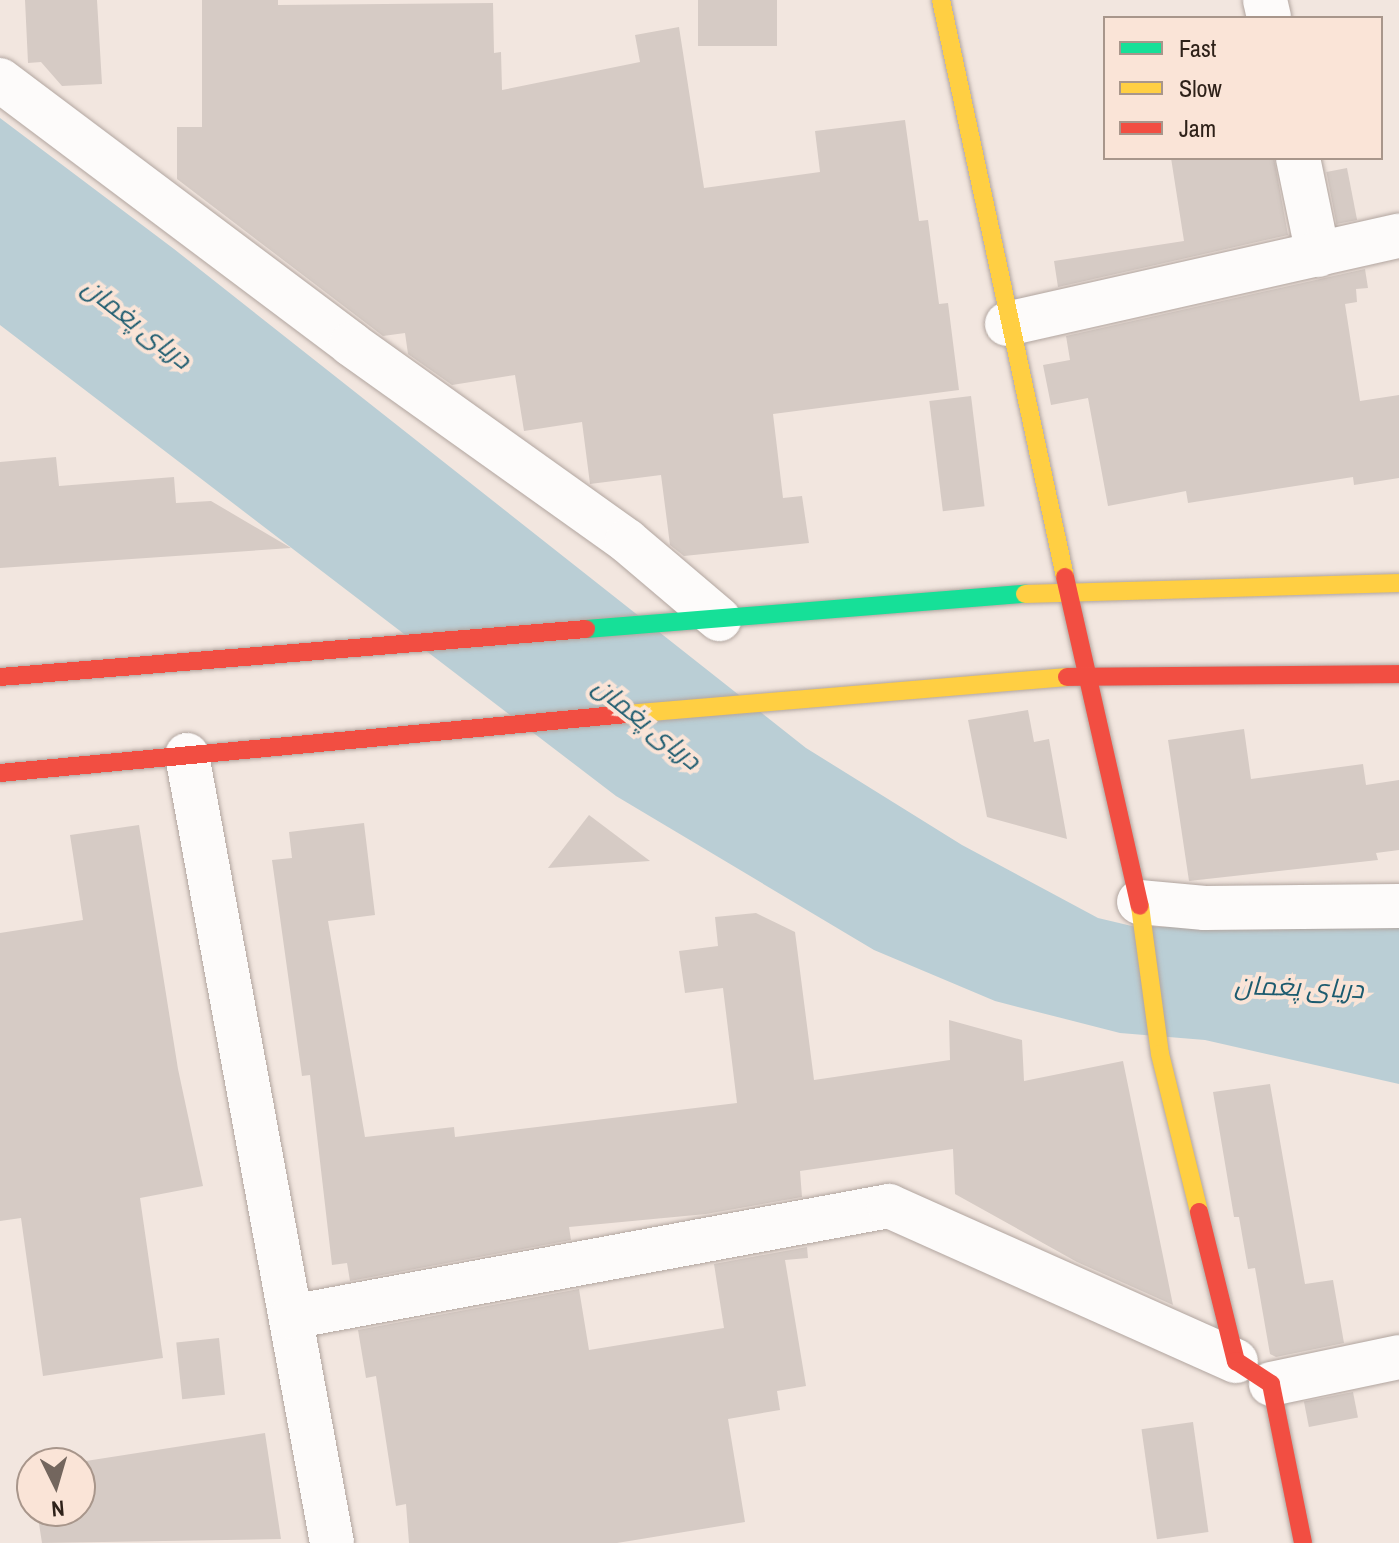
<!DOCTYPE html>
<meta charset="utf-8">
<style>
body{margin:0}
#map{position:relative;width:1399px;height:1543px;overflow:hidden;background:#f2e6df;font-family:"Archivo Narrow",Cairo,sans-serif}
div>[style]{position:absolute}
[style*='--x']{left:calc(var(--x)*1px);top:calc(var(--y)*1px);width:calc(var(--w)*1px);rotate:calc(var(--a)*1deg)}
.water>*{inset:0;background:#baced5}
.building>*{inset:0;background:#d6cbc5;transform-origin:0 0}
.roads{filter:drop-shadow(0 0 2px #b1a59f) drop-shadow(0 0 2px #b1a59f)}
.street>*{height:44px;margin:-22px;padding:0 22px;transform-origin:22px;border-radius:22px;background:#fdfbfa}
.fast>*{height:18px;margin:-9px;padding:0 9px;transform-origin:9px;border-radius:9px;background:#16e098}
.slow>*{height:18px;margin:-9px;padding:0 9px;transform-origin:9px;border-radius:9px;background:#ffcf43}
.jam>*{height:18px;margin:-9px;padding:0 9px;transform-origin:9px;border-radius:9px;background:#f24e42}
span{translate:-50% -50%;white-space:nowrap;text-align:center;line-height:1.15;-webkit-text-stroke:8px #fae4d7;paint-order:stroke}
.water-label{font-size:26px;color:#1c5b6f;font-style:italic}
.legend{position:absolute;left:1103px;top:16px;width:280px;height:144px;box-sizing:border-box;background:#fae4d7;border:2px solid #a8968b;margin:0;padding:10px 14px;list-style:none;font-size:24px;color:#2e2119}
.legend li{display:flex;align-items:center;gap:16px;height:40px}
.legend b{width:40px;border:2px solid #a8968b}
.north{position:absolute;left:16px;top:1447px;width:80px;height:80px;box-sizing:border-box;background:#fae4d7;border:2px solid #a8968b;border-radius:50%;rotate:175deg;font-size:22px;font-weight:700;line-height:32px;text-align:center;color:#2e2119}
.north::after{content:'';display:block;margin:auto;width:28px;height:36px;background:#73665e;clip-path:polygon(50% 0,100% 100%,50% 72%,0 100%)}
</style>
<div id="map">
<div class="water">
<div style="clip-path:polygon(0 118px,174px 249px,806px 748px,962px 845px,1098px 918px,1136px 927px,1399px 926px,1399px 1084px,1205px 1040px,1120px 1033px,995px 1001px,874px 950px,616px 796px,0 325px)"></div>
</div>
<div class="building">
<div style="clip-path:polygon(25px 0,97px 0,102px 84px,62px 86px,41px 62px,28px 63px)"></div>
<div style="clip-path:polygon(202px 0,278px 0,278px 5px,493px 3px,494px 53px,501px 52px,502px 90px,640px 62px,635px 35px,679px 27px,704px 188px,820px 172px,815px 131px,905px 120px,919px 221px,928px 220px,939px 304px,948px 303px,959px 390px,773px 414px,783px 498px,802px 496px,809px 543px,684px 556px,670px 545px,661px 475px,590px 484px,582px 422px,524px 431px,515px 375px,452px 385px,408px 354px,405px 333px,383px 336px,177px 179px,177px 127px,202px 127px)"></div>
<div style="left:698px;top:0;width:79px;height:46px"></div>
<div style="clip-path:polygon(1171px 158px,1274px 158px,1288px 235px,1058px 287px,1054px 261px,1184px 241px)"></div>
<div style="left:1347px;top:168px;width:53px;height:21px;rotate:79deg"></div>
<div style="clip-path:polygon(1365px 269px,1368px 288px,1356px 289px,1357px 302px,1345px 304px,1360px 401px,1399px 395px,1399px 478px,1354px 485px,1353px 477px,1188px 503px,1186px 491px,1108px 506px,1088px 398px,1051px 405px,1043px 365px,1070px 360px,1066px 336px)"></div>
<div style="left:971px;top:396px;width:111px;height:42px;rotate:83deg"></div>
<div style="clip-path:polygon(56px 457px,59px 486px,174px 477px,176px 503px,211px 501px,291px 548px,0 568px,0 462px)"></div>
<div style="clip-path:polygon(1028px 710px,1034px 742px,1049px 739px,1067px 839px,987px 817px,968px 720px)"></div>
<div style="clip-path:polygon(1244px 729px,1251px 779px,1363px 764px,1366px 785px,1399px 780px,1399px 850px,1376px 853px,1378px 860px,1189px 881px,1168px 740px)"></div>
<div style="clip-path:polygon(589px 815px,650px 861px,548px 868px)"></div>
<div style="clip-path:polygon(364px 823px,375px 915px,328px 921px,365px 1137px,454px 1127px,455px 1137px,737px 1103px,723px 988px,685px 993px,679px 951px,718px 946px,715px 917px,756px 913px,795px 932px,814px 1080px,950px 1060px,949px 1020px,1022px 1040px,1024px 1081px,1123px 1061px,1173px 1305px,1077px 1262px,955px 1194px,953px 1149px,800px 1171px,802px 1197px,706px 1214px,569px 1227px,571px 1240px,350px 1281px,347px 1263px,332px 1265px,310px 1075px,302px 1076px,272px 860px,292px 858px,289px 832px)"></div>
<div style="clip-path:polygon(139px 825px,178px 1069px,203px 1186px,140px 1198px,163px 1358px,43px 1376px,21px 1218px,0 1221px,0 933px,83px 920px,70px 835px)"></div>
<div style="clip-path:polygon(1270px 1084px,1305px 1284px,1333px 1280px,1344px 1343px,1276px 1357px,1270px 1354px,1255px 1268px,1248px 1269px,1239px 1217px,1234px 1217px,1213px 1092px)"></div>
<div style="clip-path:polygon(807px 1247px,808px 1258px,785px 1260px,806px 1386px,777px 1391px,780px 1410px,728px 1419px,745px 1522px,617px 1543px,409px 1543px,406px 1504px,396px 1506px,376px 1376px,366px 1378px,358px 1330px,579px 1289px,589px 1350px,724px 1328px,714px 1264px)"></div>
<div style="left:219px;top:1338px;width:57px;height:43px;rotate:84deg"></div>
<div style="left:1353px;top:1392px;width:26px;height:50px;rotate:79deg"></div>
<div style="left:1193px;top:1422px;width:111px;height:52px;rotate:82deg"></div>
<div style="clip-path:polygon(265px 1433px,281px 1539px,42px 1543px,37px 1511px,80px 1511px,80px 1463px,73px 1463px)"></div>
</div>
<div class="roads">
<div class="street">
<div style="--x:1265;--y:0;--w:18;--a:77"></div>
<div style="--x:0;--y:80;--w:439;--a:36.9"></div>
<div style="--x:351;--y:344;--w:339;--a:35.5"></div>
<div style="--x:627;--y:541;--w:121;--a:40.3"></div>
<div style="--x:1298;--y:158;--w:99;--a:78.3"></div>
<div style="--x:1007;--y:324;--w:402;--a:-12.7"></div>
<div style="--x:187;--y:755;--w:801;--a:79.57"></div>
<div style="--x:1139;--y:902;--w:66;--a:5.2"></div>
<div style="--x:1205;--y:908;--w:194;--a:-0.6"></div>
<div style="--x:291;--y:1317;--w:608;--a:-10.52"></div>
<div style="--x:889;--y:1206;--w:380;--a:24.1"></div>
<div style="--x:1271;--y:1384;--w:131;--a:-11.9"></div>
</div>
<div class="fast">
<div style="--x:586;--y:629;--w:440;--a:-4.6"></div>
</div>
<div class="slow">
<div style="--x:941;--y:0;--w:590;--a:77.87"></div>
<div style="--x:1025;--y:594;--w:374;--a:-1.7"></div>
<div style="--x:627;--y:714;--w:442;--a:-4.8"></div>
<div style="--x:1140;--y:906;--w:149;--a:82.3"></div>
<div style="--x:1160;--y:1054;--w:163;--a:76.1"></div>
</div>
<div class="jam">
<div style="--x:1065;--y:577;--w:337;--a:77.2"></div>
<div style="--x:0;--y:677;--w:588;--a:-4.68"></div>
<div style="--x:1067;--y:677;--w:332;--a:-0.5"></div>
<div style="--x:0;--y:773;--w:630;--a:-5.38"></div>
<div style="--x:1199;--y:1212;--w:154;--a:76.1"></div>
<div style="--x:1236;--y:1361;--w:42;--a:33.3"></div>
<div style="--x:1271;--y:1384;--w:162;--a:78.6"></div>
</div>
</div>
<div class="water-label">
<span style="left:137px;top:323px;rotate:38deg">دریای پغمان</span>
<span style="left:647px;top:723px;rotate:39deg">دریای پغمان</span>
<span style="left:1299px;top:987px;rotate:2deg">دریای پغمان</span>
</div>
<ul class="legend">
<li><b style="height:10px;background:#16e098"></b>Fast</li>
<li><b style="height:10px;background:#ffcf43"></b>Slow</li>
<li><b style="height:10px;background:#f24e42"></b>Jam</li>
</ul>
<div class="north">N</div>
</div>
